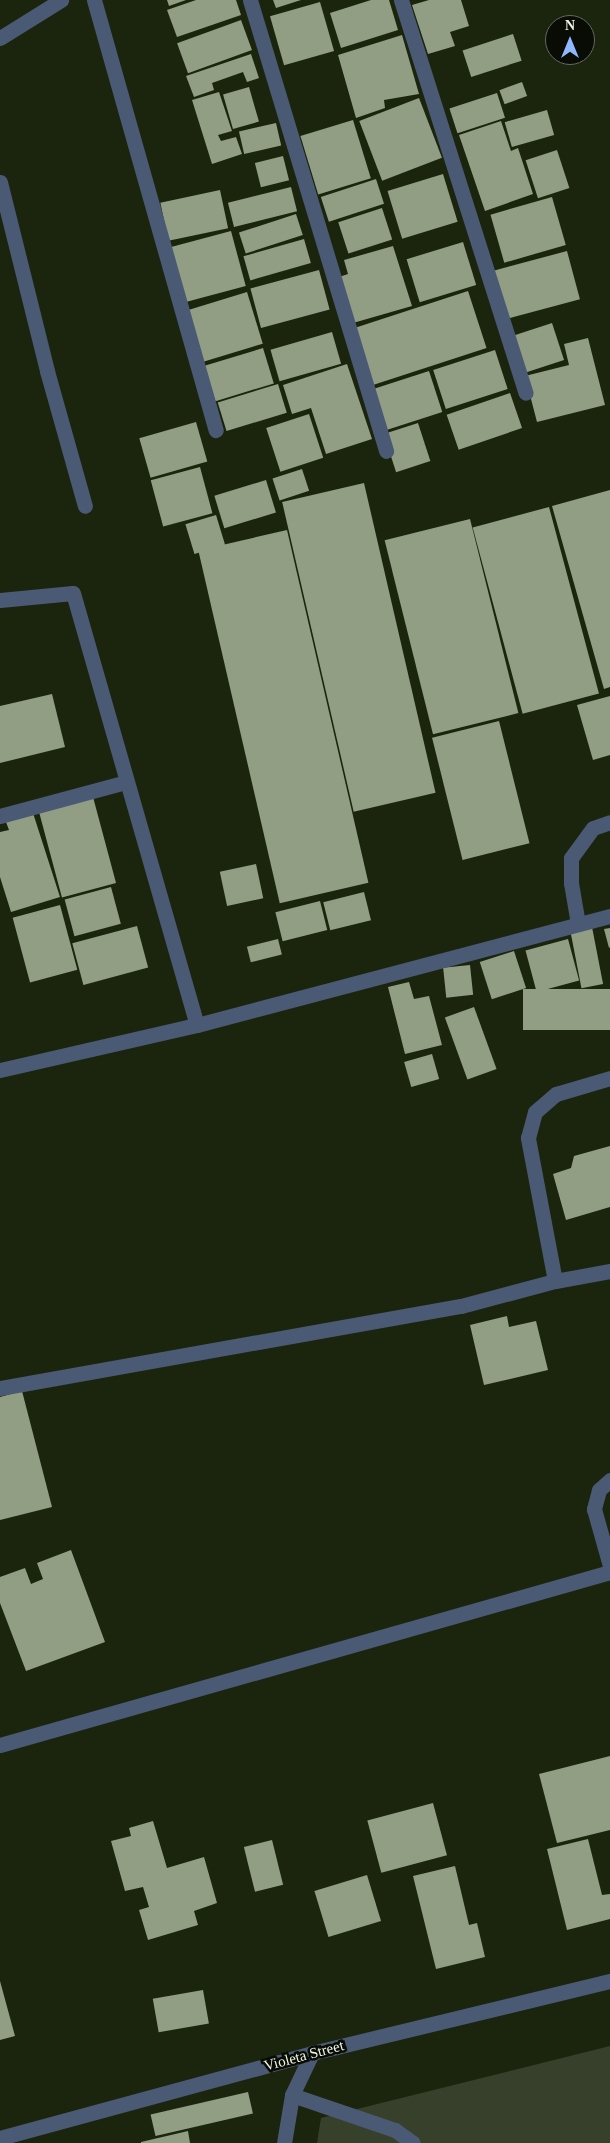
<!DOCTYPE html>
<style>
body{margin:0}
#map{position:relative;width:610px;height:2143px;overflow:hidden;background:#1b250e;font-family:Georgia,serif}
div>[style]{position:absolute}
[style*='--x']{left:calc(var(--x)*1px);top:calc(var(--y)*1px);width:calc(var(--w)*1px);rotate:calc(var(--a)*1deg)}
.green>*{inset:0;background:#36402b}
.building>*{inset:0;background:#919e83;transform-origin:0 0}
.minor>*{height:15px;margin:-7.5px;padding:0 7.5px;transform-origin:7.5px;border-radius:7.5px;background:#4b5a74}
span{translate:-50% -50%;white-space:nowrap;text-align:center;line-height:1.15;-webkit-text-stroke:5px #080c04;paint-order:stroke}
.street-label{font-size:15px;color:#eef6e7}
.north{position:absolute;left:545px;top:15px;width:50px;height:50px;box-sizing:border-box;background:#080c04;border:1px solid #646a5f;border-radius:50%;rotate:0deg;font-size:14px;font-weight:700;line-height:20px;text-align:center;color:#eef6e7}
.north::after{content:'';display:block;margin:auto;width:18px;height:22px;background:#90b8fd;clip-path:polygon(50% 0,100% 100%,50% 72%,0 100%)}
</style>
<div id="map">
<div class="green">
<div style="clip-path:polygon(610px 2046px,610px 2143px,317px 2143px,321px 2118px)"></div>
</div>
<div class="building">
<div style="clip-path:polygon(167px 0,186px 0,169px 6px)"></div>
<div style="clip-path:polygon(196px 0,236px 0,241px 15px,177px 37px,167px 10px)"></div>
<div style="clip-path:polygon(273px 0,301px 0,276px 8px)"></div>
<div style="clip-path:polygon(371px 0,389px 0,398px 30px,341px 48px,330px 13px)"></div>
<div style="clip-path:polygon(429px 0,461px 0,469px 26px,450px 32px,455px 46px,428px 54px,412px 5px)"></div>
<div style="left:320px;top:2px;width:51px;height:52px;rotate:74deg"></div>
<div style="left:241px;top:20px;width:32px;height:68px;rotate:70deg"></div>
<div style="left:513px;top:34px;width:28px;height:53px;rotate:72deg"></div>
<div style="clip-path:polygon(402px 35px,419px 94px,384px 100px,385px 108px,356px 118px,338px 55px)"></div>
<div style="clip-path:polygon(251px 54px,259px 78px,247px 82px,243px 72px,212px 83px,214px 90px,194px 97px,186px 76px)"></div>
<div style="left:522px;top:82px;width:15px;height:24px;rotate:70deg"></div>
<div style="left:249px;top:87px;width:36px;height:27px;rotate:74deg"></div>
<div style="clip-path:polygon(219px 92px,232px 131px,218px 135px,221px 141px,236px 137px,242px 154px,212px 164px,192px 100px)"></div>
<div style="left:497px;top:93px;width:26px;height:50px;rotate:72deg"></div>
<div style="left:419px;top:98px;width:64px;height:64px;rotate:69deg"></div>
<div style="left:547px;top:110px;width:26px;height:44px;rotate:74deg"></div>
<div style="left:353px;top:120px;width:61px;height:55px;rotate:73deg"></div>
<div style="clip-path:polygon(501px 121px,511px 151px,518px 148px,533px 194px,485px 211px,459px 135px)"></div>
<div style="left:276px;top:123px;width:23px;height:38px;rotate:77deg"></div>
<div style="left:557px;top:150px;width:40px;height:33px;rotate:72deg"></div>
<div style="left:283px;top:156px;width:25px;height:29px;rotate:76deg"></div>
<div style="left:443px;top:174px;width:50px;height:58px;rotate:73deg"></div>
<div style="left:376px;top:179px;width:26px;height:58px;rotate:72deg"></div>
<div style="left:291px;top:187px;width:25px;height:65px;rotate:76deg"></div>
<div style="left:220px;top:190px;width:39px;height:61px;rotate:78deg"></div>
<div style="left:552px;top:197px;width:50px;height:64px;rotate:74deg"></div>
<div style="left:382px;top:208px;width:33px;height:46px;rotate:72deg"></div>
<div style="left:296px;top:214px;width:22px;height:60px;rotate:72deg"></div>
<div style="left:231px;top:231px;width:57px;height:62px;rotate:75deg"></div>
<div style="left:304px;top:239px;width:25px;height:63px;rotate:74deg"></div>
<div style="left:463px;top:242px;width:45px;height:59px;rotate:73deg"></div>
<div style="clip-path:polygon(393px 246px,412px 306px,353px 323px,339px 277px,348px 274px,344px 260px)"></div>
<div style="left:567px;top:251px;width:50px;height:77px;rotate:75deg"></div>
<div style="left:319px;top:270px;width:41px;height:71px;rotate:75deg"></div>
<div style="left:468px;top:291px;width:60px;height:121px;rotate:72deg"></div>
<div style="left:247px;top:292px;width:54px;height:63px;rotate:73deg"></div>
<div style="left:552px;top:323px;width:39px;height:41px;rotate:72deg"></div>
<div style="left:332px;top:332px;width:33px;height:64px;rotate:74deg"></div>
<div style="clip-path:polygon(588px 338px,605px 405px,537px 422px,525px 376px,569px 365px,564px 344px)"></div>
<div style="left:263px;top:348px;width:37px;height:61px;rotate:73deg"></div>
<div style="left:495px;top:350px;width:41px;height:65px;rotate:72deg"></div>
<div style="clip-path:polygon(347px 364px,372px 439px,326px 454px,311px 408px,292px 414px,283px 385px)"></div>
<div style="left:429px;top:371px;width:43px;height:61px;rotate:72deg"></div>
<div style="left:278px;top:384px;width:30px;height:63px;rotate:73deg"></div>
<div style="left:510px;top:393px;width:37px;height:67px;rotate:71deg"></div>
<div style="left:309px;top:414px;width:46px;height:45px;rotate:72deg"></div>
<div style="left:196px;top:422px;width:41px;height:59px;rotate:74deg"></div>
<div style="left:418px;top:423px;width:40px;height:36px;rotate:72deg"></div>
<div style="left:200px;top:467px;width:48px;height:51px;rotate:75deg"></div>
<div style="left:302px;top:469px;width:23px;height:31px;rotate:72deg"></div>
<div style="left:266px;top:480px;width:34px;height:54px;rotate:73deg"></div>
<div style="left:364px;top:483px;width:318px;height:84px;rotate:77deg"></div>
<div style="clip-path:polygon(610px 490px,610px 687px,604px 689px,552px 506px)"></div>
<div style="left:549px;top:507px;width:193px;height:79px;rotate:75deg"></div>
<div style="left:216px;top:515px;width:31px;height:32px;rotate:73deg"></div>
<div style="left:470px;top:519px;width:200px;height:88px;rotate:76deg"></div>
<div style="left:287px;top:530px;width:362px;height:91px;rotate:77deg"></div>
<div style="clip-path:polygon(52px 694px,65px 747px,0 763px,0 706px)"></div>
<div style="clip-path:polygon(610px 696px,610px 755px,593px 760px,577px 705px)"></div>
<div style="left:499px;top:721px;width:126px;height:69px;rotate:76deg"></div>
<div style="left:93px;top:797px;width:89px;height:56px;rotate:75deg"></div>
<div style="clip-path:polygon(33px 813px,60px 897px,11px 912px,0 877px,0 832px,9px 830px,6px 822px)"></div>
<div style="left:256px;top:864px;width:35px;height:37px;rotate:78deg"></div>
<div style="left:111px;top:887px;width:38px;height:48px;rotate:75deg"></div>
<div style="left:364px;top:892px;width:29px;height:42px;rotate:76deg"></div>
<div style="left:320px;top:901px;width:30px;height:46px;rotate:76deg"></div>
<div style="left:60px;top:905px;width:67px;height:49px;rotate:75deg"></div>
<div style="left:137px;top:926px;width:43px;height:67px;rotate:75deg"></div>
<div style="left:592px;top:927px;width:58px;height:22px;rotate:79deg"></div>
<div style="clip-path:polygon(610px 928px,610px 947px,609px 948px,604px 929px)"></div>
<div style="left:278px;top:939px;width:16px;height:32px;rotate:76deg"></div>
<div style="left:568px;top:939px;width:43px;height:44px;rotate:75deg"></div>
<div style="left:514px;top:951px;width:39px;height:36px;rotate:72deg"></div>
<div style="left:470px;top:965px;width:30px;height:27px;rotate:84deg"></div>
<div style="clip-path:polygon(409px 982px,414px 999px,429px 996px,442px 1045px,405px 1054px,388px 987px)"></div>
<div style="left:610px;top:989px;width:41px;height:87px;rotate:90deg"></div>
<div style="left:474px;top:1007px;width:66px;height:31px;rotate:70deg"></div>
<div style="left:432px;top:1054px;width:26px;height:29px;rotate:74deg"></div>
<div style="clip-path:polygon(610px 1146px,610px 1207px,566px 1220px,553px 1174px,571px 1168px,574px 1156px)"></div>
<div style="clip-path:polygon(507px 1316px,509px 1327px,536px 1321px,548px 1370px,484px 1385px,470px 1325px)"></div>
<div style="clip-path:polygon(22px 1391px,52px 1507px,0 1520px,0 1397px)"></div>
<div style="clip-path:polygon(71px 1550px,105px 1642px,26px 1671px,0 1603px,0 1577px,25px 1568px,31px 1584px,43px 1579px,37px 1563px)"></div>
<div style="clip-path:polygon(610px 1756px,610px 1830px,557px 1843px,539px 1774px)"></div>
<div style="left:433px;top:1803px;width:54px;height:68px;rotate:75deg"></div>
<div style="clip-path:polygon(153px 1821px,167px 1868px,204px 1857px,217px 1903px,194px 1911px,198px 1925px,148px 1940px,139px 1910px,149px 1907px,143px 1887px,125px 1891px,111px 1841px,131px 1836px,129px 1828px)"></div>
<div style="clip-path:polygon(588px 1839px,602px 1895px,610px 1894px,610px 1919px,567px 1930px,547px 1849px)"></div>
<div style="left:272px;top:1840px;width:46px;height:29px;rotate:76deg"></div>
<div style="clip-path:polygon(455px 1866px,469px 1925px,477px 1923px,485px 1957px,436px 1969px,413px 1876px)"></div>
<div style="left:367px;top:1875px;width:48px;height:55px;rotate:73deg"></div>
<div style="clip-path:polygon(0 1981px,15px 2036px,0 2040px)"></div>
<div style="left:203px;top:1990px;width:34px;height:51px;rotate:80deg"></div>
<div style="left:248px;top:2092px;width:22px;height:100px;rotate:77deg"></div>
<div style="clip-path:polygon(188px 2131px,190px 2143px,141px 2143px,141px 2142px)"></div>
</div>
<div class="minor">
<div style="--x:94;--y:0;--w:447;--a:74.2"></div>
<div style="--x:250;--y:0;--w:471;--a:73.2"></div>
<div style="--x:401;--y:0;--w:412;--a:72.4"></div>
<div style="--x:0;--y:38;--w:72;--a:-31.9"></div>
<div style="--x:0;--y:182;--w:195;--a:76"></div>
<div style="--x:47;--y:371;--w:140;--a:74.3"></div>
<div style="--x:0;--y:600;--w:73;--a:-5.5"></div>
<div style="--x:73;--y:593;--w:449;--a:74"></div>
<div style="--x:0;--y:816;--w:131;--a:-15.1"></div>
<div style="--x:578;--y:924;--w:42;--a:-99.7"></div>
<div style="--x:571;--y:883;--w:25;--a:-90"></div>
<div style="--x:571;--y:858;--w:37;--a:-54"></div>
<div style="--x:593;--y:828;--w:18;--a:-19"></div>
<div style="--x:0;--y:1070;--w:202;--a:-12.9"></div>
<div style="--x:197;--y:1025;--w:427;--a:-14.8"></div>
<div style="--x:555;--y:1281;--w:146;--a:-100.7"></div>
<div style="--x:528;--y:1138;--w:27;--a:-75"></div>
<div style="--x:535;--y:1112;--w:28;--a:-41"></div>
<div style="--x:556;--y:1094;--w:56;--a:-16.5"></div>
<div style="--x:0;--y:1388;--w:468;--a:-10.1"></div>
<div style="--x:461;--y:1306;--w:97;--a:-14.9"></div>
<div style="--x:555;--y:1281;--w:56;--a:-10.3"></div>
<div style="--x:610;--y:1480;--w:15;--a:138"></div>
<div style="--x:599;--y:1490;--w:20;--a:105"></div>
<div style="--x:594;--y:1509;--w:59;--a:74.3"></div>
<div style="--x:0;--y:1745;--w:634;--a:-15.83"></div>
<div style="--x:292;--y:2095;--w:109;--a:18.8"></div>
<div style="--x:395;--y:2130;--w:22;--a:36"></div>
<div style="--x:0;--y:2138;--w:323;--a:-15.2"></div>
<div style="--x:312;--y:2053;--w:307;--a:-13.6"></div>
<div style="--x:284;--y:2143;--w:49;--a:-80.5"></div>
<div style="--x:292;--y:2095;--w:47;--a:-64.5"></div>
</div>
<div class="street-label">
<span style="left:304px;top:2056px;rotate:-15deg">Violeta Street</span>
</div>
<div class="north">N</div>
</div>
